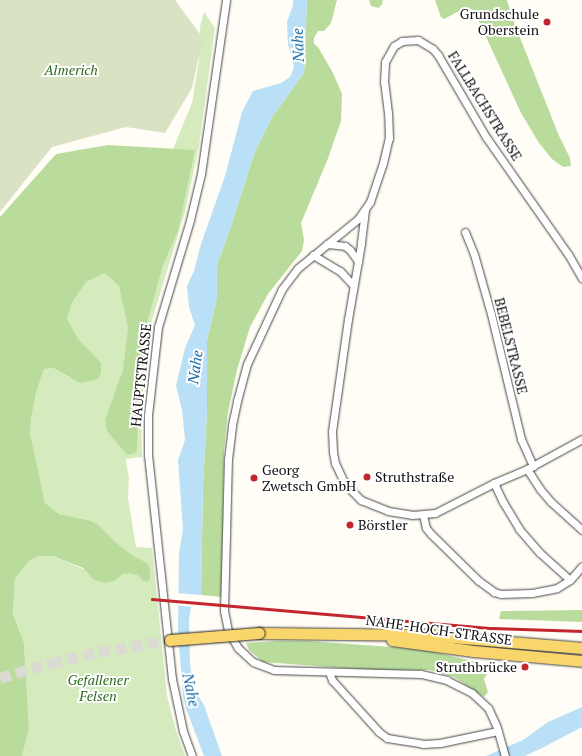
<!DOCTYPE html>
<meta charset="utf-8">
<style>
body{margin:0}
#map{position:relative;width:582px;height:756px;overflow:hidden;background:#fffdf5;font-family:"PT Serif",serif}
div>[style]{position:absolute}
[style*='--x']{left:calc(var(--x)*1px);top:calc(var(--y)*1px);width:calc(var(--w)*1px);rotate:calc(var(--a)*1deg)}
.green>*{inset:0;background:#d5ebbd}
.forest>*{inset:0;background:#b9dc9c}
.cemetery>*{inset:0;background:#d9e3c4}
.water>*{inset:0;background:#b9e0f7}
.pier>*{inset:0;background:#fffdf5}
.primary-tunnel>*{height:11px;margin-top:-5.5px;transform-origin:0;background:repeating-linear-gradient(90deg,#dbdad3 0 11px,transparent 0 16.5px)}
.roads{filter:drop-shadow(0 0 1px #444) drop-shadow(0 0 1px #444)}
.street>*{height:7px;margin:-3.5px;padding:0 3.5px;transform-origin:3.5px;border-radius:3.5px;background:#fff}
.primary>*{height:11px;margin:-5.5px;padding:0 5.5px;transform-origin:5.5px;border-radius:5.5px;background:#f9d66b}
.rail>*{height:2.5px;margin:-1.25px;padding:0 1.25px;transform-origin:1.25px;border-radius:1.25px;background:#c4262e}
.bridges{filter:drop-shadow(0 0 1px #222) drop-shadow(0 0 1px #222)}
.primary-bridge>*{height:11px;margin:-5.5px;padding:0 5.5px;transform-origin:5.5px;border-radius:5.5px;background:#f9d66b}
.dots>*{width:11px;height:11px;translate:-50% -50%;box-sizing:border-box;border:2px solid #fff;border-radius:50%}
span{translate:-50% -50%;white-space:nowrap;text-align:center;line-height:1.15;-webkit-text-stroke:4px #fff;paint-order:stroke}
.poi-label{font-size:14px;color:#111}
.right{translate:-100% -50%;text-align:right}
.left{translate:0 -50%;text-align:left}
.park-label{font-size:14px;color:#2f6b1f;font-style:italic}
.street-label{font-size:14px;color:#111}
.water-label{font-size:15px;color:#1768a6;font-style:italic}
</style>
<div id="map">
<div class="green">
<div style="clip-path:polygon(204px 12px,215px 28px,199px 146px,185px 212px,152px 320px,147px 345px,141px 415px,142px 457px,126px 459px,126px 462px,129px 477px,128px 498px,136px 547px,152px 548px,167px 696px,176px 731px,185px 756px,22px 756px,29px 729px,24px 643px,13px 614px,15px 578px,29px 561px,39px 556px,53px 556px,85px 570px,88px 520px,59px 514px,45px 503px,30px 433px,31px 419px,36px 393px,44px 369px,53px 368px,70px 378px,73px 332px,67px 319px,72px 303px,86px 282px,96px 277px,173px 149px,192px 103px,199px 60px,200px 27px)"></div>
</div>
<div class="forest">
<div style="clip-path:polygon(307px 0,337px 0,331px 23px,324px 31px,318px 31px,314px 38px,314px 44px,318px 47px,333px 73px,342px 94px,341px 121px,327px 161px,301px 223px,304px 240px,302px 251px,268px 294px,250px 327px,237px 370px,228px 412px,224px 450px,222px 597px,201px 595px,203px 485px,207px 412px,207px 340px,217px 298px,217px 265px,230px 229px,254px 154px,272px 117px,304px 73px)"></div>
<div style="clip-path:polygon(369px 0,383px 0,382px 4px,379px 8px,371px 6px)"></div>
<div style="clip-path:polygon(435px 0,507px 0,513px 20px,559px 136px,570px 158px,571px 166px,563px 167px,552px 159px,539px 143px,521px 113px,476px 15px,470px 8px,465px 8px,444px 19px,441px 17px)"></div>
<div style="clip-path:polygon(108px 145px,195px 150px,178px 231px,163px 265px,144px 334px,139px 374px,137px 449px,135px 453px,127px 455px,107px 431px,105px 420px,123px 370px,128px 327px,119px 286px,105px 273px,86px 282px,72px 303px,67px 319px,78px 339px,101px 363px,101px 373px,98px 379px,80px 383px,53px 368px,44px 369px,36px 393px,31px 419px,30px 433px,45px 503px,59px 514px,88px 520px,97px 524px,115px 542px,133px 556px,147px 563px,150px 569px,150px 579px,148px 582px,142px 580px,138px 575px,129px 573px,123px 574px,114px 581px,105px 583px,94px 580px,83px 568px,53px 556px,39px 556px,29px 561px,15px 578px,13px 614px,24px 643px,29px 729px,22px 756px,0 756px,0 217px,56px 154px)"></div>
<div style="clip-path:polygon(582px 610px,582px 622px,499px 619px,501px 611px)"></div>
<div style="clip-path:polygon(275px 641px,308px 641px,420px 649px,473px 661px,489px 670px,484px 679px,488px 692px,484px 697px,454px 677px,430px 670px,369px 670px,263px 662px,249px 650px,246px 643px)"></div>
</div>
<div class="cemetery">
<div style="clip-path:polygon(0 0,175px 0,203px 38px,192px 88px,165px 133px,126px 127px,52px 147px,0 212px)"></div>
</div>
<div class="water">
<div style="clip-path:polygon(293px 0,307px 0,304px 73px,272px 117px,254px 154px,230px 229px,217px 265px,217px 298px,207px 340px,207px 412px,203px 485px,201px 595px,193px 596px,189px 620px,190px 663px,193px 688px,204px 705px,222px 756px,204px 756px,187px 711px,183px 697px,178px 631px,179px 553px,183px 529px,178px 460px,185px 440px,182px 410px,176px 386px,185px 348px,195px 325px,189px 307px,187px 286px,194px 271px,201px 244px,225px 176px,242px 112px,253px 91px,281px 83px,290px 77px,294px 67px,288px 44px,287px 22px,293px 5px)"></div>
<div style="clip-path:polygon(582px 707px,582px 727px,544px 747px,525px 756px,486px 756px,523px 740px,548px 722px)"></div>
</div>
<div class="pier">
<div style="clip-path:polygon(176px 593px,201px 595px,203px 595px,195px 598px,193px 607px,175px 605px)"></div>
</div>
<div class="primary-tunnel">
<div style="--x:0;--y:678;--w:53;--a:-16.4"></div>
<div style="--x:51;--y:663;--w:49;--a:-12.9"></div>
<div style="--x:99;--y:652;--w:72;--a:-9.6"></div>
</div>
<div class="roads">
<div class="street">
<div style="--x:365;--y:210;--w:34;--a:97"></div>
<div style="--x:361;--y:244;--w:76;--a:99.8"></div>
<div style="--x:348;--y:319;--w:114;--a:98.1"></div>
<div style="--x:332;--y:432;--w:20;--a:87"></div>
<div style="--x:333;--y:452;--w:11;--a:80"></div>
<div style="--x:335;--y:463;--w:21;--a:65"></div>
<div style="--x:344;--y:482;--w:12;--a:48"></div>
<div style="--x:352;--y:491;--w:13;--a:45"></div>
<div style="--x:361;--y:500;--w:29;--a:22"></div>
<div style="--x:388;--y:511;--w:24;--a:9"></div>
<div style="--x:412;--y:515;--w:23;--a:-5"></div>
<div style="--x:435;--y:513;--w:66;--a:-27"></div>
<div style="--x:494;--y:483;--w:36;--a:-23"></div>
<div style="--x:527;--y:469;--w:63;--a:-28.6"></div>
<div style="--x:465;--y:232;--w:24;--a:68"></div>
<div style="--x:474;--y:254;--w:62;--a:74.2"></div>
<div style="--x:491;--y:314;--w:129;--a:76.5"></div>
<div style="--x:521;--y:439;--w:30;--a:66"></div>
<div style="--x:327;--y:244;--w:18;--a:6"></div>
<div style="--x:345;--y:246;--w:6;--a:39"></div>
<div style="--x:350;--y:250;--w:14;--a:54"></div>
<div style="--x:313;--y:255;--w:31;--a:31"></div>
<div style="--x:340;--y:271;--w:19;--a:47"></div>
<div style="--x:527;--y:469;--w:24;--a:57"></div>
<div style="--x:540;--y:489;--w:17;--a:50"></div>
<div style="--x:551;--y:502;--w:42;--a:42.1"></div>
<div style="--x:494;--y:483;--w:21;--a:65"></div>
<div style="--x:503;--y:502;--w:31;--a:59"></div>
<div style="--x:519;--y:529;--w:32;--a:49"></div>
<div style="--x:540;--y:553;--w:40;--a:42"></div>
<div style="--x:423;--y:515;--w:13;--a:77"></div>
<div style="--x:426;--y:528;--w:8;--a:50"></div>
<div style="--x:431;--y:534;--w:67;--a:44.4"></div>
<div style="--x:479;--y:581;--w:19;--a:36"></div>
<div style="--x:494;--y:592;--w:7;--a:16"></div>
<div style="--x:501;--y:594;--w:31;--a:-2"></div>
<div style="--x:532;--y:593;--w:25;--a:-11"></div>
<div style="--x:557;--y:588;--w:15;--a:-32"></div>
<div style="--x:570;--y:580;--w:18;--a:-49"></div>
<div style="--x:329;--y:672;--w:9;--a:69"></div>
<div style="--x:332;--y:680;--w:70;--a:47.9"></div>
<div style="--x:379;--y:732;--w:10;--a:37"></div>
<div style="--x:387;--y:738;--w:36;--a:9"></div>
<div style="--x:423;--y:744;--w:17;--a:-3"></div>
<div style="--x:440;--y:743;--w:59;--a:-11.7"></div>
<div style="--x:192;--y:756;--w:27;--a:-110"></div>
<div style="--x:183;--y:731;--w:53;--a:-101.9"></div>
<div style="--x:172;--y:679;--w:225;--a:-96.1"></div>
<div style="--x:148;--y:455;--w:40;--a:-90"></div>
<div style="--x:148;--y:415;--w:89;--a:-83.5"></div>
<div style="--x:158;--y:327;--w:112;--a:-73.3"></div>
<div style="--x:190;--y:220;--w:47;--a:-76.6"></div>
<div style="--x:201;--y:174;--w:176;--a:-81.8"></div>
<div style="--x:505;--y:756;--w:32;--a:-106"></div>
<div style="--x:496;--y:725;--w:19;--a:-115"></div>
<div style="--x:488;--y:708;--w:22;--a:-137"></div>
<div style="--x:472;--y:693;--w:28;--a:-153"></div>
<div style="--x:447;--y:680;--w:28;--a:-167"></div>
<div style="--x:420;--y:674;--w:146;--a:-178.4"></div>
<div style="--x:274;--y:670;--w:22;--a:-159"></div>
<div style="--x:253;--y:662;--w:21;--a:-137"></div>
<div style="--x:238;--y:648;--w:20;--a:-120"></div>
<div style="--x:228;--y:631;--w:20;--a:-101"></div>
<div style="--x:224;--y:611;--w:152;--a:-88.5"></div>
<div style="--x:228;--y:459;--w:34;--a:-83"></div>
<div style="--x:232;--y:425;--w:25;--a:-78"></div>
<div style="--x:237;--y:401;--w:38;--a:-75"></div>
<div style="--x:247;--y:364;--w:83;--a:-65"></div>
<div style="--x:282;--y:289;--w:26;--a:-53"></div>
<div style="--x:298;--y:268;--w:77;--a:-39.2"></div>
<div style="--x:358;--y:219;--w:21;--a:-55"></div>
<div style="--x:370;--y:202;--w:41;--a:-71.6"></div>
<div style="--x:383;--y:163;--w:26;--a:-77"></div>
<div style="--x:389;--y:138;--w:25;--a:-92"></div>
<div style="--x:388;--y:113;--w:31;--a:-97"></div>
<div style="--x:384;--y:82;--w:20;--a:-87"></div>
<div style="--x:385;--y:62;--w:18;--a:-61"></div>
<div style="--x:394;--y:46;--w:9;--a:-32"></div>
<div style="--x:402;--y:41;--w:16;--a:-4"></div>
<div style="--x:418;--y:40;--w:17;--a:31"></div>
<div style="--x:433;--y:49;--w:8;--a:50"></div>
<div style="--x:438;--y:55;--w:95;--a:59.7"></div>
<div style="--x:486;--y:137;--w:143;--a:55"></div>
<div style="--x:568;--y:254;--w:28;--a:60"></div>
</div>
<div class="primary">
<div style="--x:259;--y:633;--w:168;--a:0.7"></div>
<div style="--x:427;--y:635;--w:156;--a:4.8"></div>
<div style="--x:392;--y:640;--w:82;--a:7.7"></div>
<div style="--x:473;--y:651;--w:109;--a:5.2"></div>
</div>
</div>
<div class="rail">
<div style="--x:152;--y:599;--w:341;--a:4.9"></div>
<div style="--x:492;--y:628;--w:90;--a:1.9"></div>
</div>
<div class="bridges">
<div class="primary-bridge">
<div style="--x:170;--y:640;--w:89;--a:-4.5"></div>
</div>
</div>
<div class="dots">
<div style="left:547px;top:22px;background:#c4262e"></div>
<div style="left:367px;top:477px;background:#c4262e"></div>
<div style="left:254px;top:478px;background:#c4262e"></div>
<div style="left:350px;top:525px;background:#c4262e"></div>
<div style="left:525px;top:667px;background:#c4262e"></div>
</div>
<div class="poi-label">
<span class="right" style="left:539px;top:22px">Grundschule<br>Oberstein</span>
<span class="left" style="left:262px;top:478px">Georg<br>Zwetsch GmbH</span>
<span class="left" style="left:375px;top:477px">Struthstraße</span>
<span class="left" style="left:358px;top:525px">Börstler</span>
<span class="right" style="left:517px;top:667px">Struthbrücke</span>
</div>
<div class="park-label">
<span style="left:71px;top:70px">Almerich</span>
<span style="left:98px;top:688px">Gefallener<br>Felsen</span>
</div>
<div class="street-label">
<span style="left:485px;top:106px;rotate:58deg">FALLBACHSTRASSE</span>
<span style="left:511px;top:346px;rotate:76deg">BEBELSTRASSE</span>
<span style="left:141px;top:375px;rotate:-84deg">HAUPTSTRASSE</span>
<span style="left:439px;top:630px;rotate:8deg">NAHE-HOCH-STRASSE</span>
</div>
<div class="water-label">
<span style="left:298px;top:45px;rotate:-92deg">Nahe</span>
<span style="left:195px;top:367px;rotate:-82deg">Nahe</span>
<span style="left:191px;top:690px;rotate:78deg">Nahe</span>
</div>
</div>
